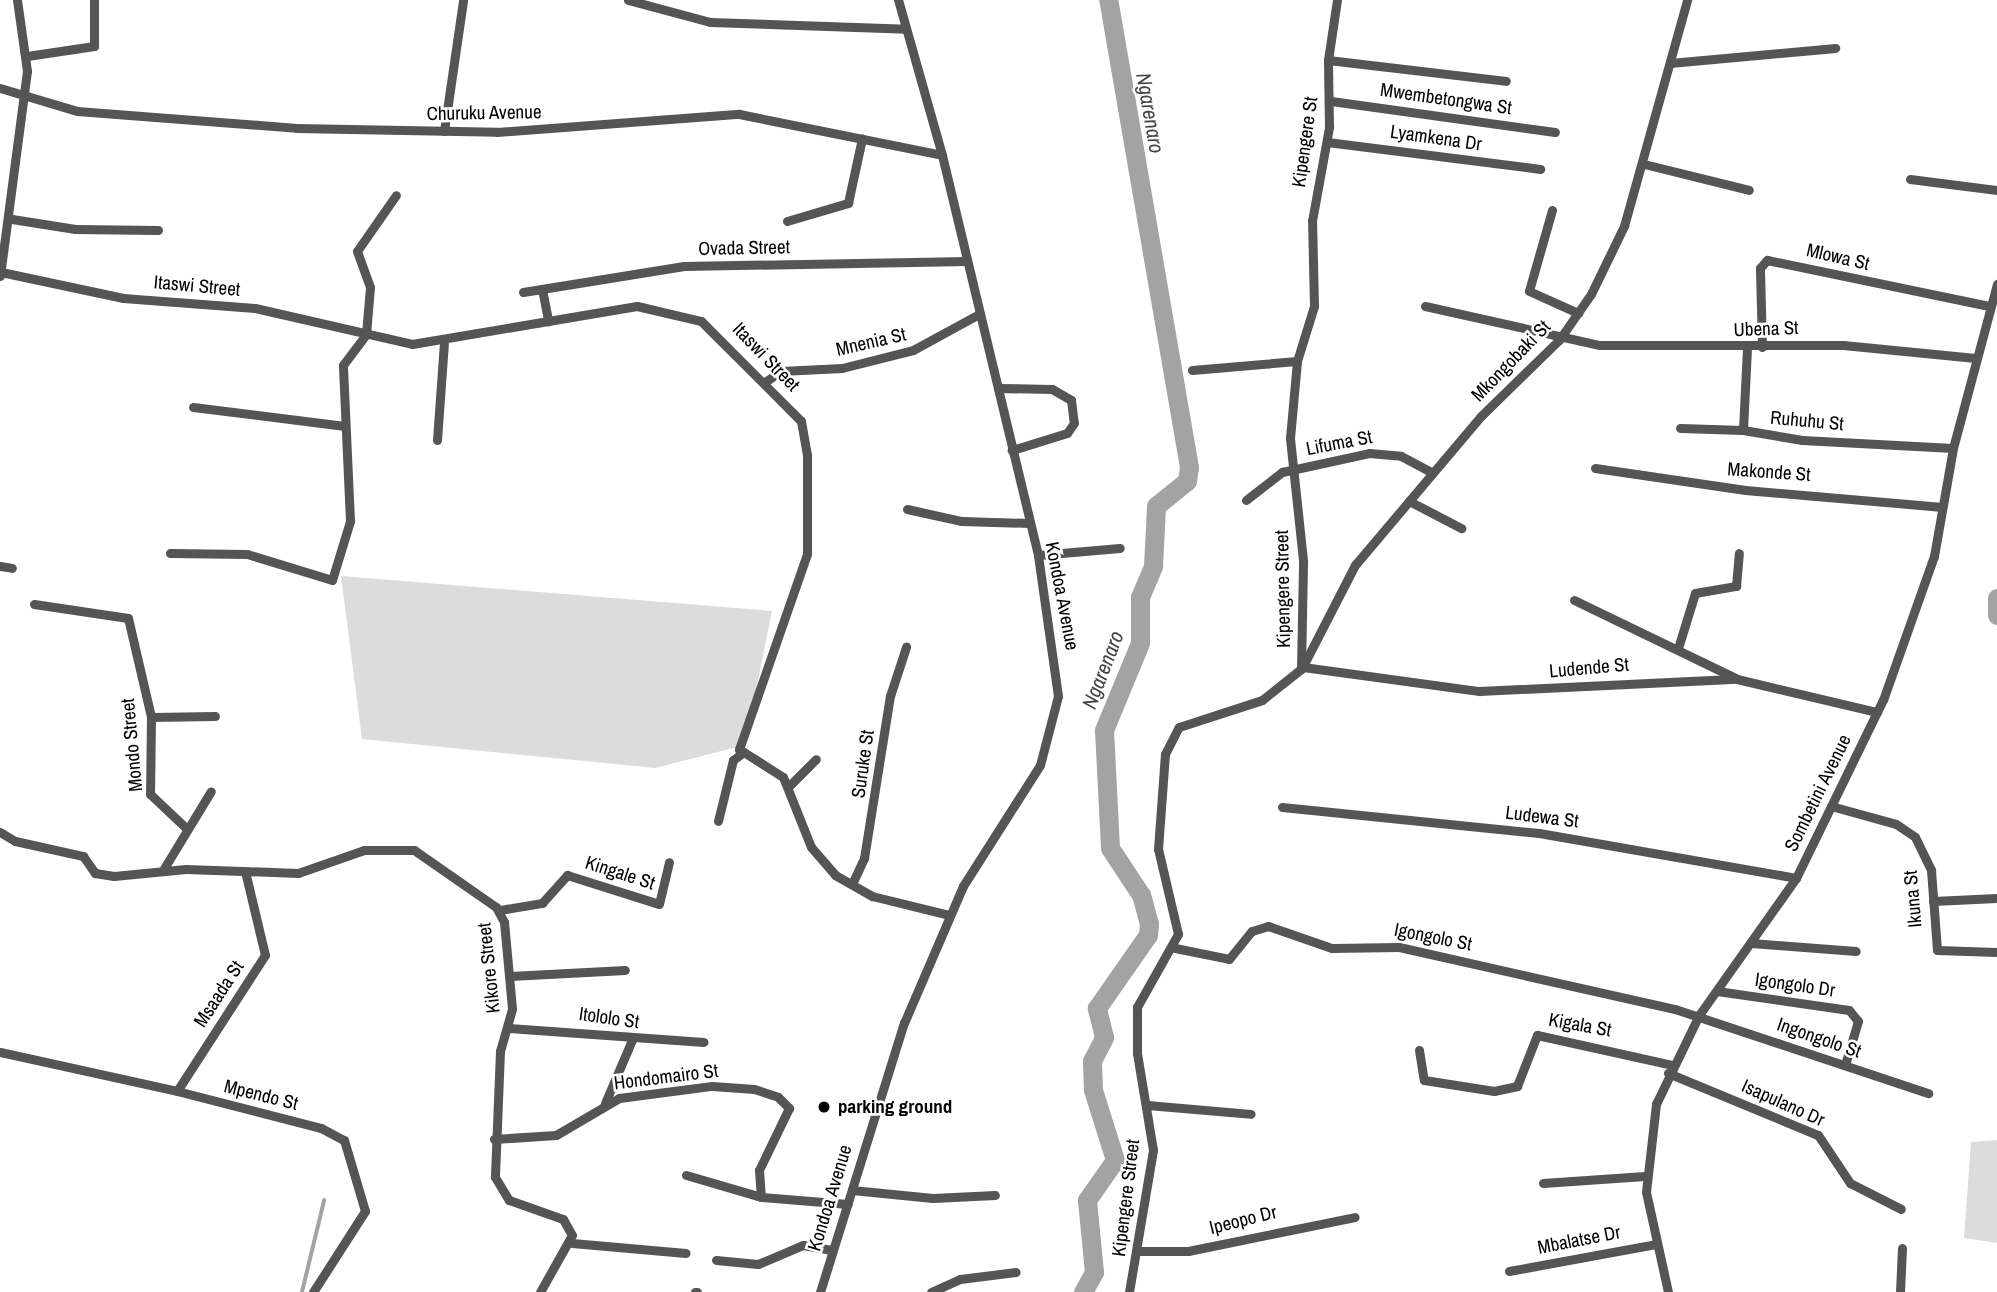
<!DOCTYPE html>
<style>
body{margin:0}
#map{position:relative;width:1997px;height:1292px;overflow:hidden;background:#fff;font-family:"Archivo Narrow",sans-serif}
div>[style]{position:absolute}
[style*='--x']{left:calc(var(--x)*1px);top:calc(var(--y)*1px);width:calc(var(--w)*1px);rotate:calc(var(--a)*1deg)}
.green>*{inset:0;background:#dcdcdc}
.stream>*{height:3.5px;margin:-1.75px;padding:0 1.75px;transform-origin:1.75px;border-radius:1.75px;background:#a3a3a3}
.river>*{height:19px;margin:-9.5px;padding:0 9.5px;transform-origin:9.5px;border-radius:9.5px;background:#a3a3a3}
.street>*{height:9px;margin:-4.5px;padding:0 4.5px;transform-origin:4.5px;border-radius:4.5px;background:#555}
.dots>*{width:19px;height:19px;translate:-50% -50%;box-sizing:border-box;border:4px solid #fff;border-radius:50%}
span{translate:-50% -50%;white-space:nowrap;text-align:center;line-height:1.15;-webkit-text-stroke:5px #fff;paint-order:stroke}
.street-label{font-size:19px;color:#000}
.poi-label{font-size:19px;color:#000;font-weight:700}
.left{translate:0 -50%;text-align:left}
.water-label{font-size:21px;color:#444;font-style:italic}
</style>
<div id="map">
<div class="green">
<div style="clip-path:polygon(341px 576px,772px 611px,745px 745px,655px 768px,362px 739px)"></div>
<div style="clip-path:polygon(1997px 1140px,1997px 1243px,1964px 1238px,1971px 1142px)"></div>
</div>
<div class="stream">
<div style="--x:302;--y:1292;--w:94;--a:-76.4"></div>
</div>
<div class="river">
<div style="--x:1997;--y:598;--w:17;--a:90"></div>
<div style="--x:1083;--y:1292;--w:23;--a:-61"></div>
<div style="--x:1094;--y:1272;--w:72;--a:-95.6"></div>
<div style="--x:1087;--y:1200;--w:49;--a:-55"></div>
<div style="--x:1115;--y:1160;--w:73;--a:-107.4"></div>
<div style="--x:1093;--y:1090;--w:29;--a:-92"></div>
<div style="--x:1092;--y:1061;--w:27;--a:-63"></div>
<div style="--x:1104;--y:1037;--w:30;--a:-104"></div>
<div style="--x:1097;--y:1008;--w:89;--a:-55.1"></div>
<div style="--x:1148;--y:935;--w:11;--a:-85"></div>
<div style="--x:1149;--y:924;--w:30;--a:-105"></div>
<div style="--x:1141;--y:895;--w:56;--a:-123.4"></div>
<div style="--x:1110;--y:848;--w:118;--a:-92.9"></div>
<div style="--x:1104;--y:730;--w:94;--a:-67.5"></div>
<div style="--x:1140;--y:643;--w:46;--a:-90"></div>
<div style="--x:1140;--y:597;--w:34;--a:-67"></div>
<div style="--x:1153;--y:566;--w:60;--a:-87.1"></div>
<div style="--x:1156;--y:506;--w:40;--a:-39"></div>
<div style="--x:1187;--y:481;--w:14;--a:-82"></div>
<div style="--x:1189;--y:467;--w:474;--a:-99.8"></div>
</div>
<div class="street">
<div style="--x:628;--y:0;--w:85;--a:15"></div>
<div style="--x:710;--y:22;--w:196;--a:2"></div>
<div style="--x:27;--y:56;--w:68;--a:-8.5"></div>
<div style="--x:94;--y:46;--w:46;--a:-90"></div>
<div style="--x:1328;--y:60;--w:179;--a:6.7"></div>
<div style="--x:1670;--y:63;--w:166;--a:-5.2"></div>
<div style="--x:0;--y:88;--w:80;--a:16.6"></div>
<div style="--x:77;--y:111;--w:220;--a:4.4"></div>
<div style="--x:296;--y:128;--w:201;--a:1.1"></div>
<div style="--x:497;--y:132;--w:243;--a:-4.3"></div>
<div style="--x:739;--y:114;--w:207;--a:11.4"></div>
<div style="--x:1331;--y:101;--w:226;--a:7.9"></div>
<div style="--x:444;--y:131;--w:132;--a:-81.7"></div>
<div style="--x:1327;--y:142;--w:215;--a:7.2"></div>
<div style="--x:1644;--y:164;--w:108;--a:13.9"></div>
<div style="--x:1910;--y:179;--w:88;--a:7.2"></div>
<div style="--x:1552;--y:210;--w:84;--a:105.9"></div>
<div style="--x:1529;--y:291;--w:54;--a:24.2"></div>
<div style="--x:12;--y:219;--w:64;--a:9"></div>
<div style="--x:75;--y:229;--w:83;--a:0.7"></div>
<div style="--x:787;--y:221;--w:64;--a:-16.4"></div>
<div style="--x:848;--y:203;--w:66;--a:-77.8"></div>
<div style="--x:1;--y:272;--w:125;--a:12"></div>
<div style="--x:123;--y:298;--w:132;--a:4.3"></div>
<div style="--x:255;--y:308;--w:161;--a:12.9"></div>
<div style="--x:412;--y:344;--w:228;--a:-9.6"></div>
<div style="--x:637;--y:306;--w:66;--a:13.2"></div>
<div style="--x:701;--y:321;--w:141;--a:45"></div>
<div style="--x:801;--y:421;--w:35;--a:80"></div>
<div style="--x:807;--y:455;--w:99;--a:90"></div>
<div style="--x:807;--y:554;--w:207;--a:109.2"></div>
<div style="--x:739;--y:749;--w:52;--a:32.5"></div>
<div style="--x:783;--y:777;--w:75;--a:68.2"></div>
<div style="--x:811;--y:847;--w:37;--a:49"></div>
<div style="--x:835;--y:875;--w:43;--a:29.6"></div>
<div style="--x:872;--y:896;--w:79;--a:13.9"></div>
<div style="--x:0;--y:276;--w:207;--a:-82.5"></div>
<div style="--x:27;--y:71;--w:72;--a:-98"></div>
<div style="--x:542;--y:289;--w:33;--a:79"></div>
<div style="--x:523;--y:292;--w:163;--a:-9.2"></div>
<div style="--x:684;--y:266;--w:283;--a:-1"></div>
<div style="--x:1425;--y:306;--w:179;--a:12.6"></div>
<div style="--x:1600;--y:345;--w:243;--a:0"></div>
<div style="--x:1843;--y:345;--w:133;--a:5.6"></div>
<div style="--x:1762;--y:347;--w:79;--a:-91.5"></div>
<div style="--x:1760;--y:268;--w:11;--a:-49"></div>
<div style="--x:1767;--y:260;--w:228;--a:11.7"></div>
<div style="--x:1747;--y:348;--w:82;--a:92.8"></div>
<div style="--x:1743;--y:430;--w:60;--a:9.6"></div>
<div style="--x:1802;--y:440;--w:151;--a:3"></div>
<div style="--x:1192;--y:370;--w:105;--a:-4.9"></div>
<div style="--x:765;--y:382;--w:19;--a:-35"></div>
<div style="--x:781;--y:371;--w:61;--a:-2.8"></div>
<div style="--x:842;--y:368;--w:73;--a:-14.2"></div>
<div style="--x:913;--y:350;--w:75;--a:-28.6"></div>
<div style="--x:998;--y:388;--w:54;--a:1.1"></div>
<div style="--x:1052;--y:389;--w:22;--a:30"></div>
<div style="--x:1071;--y:400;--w:23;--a:83"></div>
<div style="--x:1074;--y:423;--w:12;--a:125"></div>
<div style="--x:1067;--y:433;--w:58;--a:162.8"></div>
<div style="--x:193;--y:407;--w:153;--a:7.1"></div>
<div style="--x:1680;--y:428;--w:63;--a:1.8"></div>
<div style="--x:437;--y:440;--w:97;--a:-85.9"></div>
<div style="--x:1595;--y:468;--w:152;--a:8.3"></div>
<div style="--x:1745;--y:490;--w:198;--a:4.9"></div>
<div style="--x:1246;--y:500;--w:46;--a:-37.9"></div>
<div style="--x:1282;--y:472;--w:89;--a:-12.3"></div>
<div style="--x:1369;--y:453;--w:32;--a:5"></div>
<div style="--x:1401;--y:456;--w:34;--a:28"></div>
<div style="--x:1409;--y:501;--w:59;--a:27.4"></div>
<div style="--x:907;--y:509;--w:55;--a:12.5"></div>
<div style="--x:961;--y:521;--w:69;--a:1.7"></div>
<div style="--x:170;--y:553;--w:77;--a:0.7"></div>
<div style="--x:247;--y:554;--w:89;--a:17"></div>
<div style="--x:332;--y:580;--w:62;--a:-73"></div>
<div style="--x:350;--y:521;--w:156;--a:-92.6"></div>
<div style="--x:343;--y:365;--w:39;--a:-53"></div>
<div style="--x:366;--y:334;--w:47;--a:-85.1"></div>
<div style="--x:370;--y:287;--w:38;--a:-110"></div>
<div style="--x:357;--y:251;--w:68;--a:-55.1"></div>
<div style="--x:1038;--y:555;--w:82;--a:-4.9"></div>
<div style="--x:0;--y:566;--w:12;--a:9"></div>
<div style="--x:1574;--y:600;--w:179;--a:25.8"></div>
<div style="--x:34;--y:604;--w:95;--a:8.5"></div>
<div style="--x:128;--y:618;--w:102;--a:76.9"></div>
<div style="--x:151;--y:717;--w:77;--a:90.7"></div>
<div style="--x:150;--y:794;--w:48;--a:43.3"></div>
<div style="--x:1679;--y:645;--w:54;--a:-72.9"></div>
<div style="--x:1695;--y:593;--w:42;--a:-9.7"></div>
<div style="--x:1736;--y:586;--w:33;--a:-85"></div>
<div style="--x:1303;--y:667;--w:178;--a:7.8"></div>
<div style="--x:1479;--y:691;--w:258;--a:-2.7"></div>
<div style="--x:1737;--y:679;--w:144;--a:13.3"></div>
<div style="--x:1302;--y:668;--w:116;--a:-62.8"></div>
<div style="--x:1355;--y:565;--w:195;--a:-49.8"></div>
<div style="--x:1481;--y:416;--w:109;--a:-44.3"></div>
<div style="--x:1559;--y:340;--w:56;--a:-55.2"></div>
<div style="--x:1591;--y:294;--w:76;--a:-64.1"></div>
<div style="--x:1624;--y:226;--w:235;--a:-74.4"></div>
<div style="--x:151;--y:717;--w:64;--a:-0.9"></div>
<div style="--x:789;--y:786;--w:38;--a:-45"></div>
<div style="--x:1831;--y:806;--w:67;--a:15.5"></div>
<div style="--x:1896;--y:824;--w:23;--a:34"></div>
<div style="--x:1915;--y:837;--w:37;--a:64"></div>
<div style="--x:1931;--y:870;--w:80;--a:85.7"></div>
<div style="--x:1937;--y:950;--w:60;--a:1.9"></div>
<div style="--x:1282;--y:807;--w:258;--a:5.8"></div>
<div style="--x:1539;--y:833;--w:261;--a:9.9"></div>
<div style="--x:718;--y:821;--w:63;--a:-76.2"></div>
<div style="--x:733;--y:760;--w:10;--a:-37"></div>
<div style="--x:0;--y:832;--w:17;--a:31"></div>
<div style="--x:15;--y:841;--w:70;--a:12.4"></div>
<div style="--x:83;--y:856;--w:21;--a:55"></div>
<div style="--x:95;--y:873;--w:19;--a:9"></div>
<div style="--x:114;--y:876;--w:72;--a:-5.6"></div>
<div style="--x:186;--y:869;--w:112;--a:2"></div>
<div style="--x:298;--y:873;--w:70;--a:-19.2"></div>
<div style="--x:364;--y:850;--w:50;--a:0"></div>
<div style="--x:414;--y:850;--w:100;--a:34.8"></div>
<div style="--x:496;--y:907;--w:17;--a:62"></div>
<div style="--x:504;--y:922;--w:87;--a:84.7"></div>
<div style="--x:512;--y:1009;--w:44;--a:105.9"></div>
<div style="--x:500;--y:1051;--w:126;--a:92.3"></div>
<div style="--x:495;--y:1177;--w:27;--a:59"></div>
<div style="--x:509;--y:1200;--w:57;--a:19.4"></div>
<div style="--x:563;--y:1219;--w:18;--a:61"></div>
<div style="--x:572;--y:1235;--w:65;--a:119.3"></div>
<div style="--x:163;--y:870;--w:92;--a:-58.7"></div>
<div style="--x:852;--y:884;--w:29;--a:-65"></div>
<div style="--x:864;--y:858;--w:164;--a:-80.9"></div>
<div style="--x:890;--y:696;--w:52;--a:-71.9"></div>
<div style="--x:1933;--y:901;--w:64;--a:-2.7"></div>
<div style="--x:500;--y:910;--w:43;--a:-9.5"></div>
<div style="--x:542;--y:903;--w:38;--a:-48"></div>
<div style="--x:567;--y:875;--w:96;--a:17.5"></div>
<div style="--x:659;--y:904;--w:43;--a:-76.6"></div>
<div style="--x:1751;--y:943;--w:105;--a:4.4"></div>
<div style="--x:1175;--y:948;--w:55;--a:11.5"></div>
<div style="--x:1229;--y:959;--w:36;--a:-51"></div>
<div style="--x:1252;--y:931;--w:17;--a:-17"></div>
<div style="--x:1268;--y:926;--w:68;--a:19"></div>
<div style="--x:1332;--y:948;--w:67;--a:-0.9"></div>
<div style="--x:1399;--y:947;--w:283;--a:12.7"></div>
<div style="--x:1675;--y:1009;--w:267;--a:18.4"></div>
<div style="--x:510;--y:976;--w:115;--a:-3"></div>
<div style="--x:1717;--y:991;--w:133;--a:8.2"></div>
<div style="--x:1849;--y:1010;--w:14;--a:51"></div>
<div style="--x:1858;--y:1021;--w:46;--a:106.5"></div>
<div style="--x:509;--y:1028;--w:195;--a:4.1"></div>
<div style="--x:1419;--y:1050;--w:30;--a:81"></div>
<div style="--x:1424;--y:1080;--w:71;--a:8.9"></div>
<div style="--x:1494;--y:1091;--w:24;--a:-12"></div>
<div style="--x:1517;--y:1086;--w:55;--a:-68.6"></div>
<div style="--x:1537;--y:1035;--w:138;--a:12.5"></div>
<div style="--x:0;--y:1052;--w:181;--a:12.4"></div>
<div style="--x:177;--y:1091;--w:149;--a:14.4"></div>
<div style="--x:321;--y:1128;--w:26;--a:28"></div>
<div style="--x:344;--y:1140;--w:74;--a:73.5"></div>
<div style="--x:365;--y:1211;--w:96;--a:122.7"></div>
<div style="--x:1668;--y:1073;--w:162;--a:22.5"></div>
<div style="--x:1818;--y:1135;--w:58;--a:56.3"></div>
<div style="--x:1850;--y:1183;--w:57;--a:27"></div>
<div style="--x:177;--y:1091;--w:162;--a:-57.1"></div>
<div style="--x:265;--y:955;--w:86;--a:-103.4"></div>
<div style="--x:605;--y:1103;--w:69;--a:-66.8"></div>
<div style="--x:1147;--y:1105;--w:104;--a:4.9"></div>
<div style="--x:494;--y:1139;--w:62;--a:-3.7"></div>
<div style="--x:556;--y:1135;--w:73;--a:-30.4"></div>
<div style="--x:619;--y:1098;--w:94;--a:-7.4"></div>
<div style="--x:712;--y:1086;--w:42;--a:4.1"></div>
<div style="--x:754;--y:1089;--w:25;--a:18"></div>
<div style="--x:778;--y:1097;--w:16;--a:45"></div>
<div style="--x:789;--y:1108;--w:69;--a:115.8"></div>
<div style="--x:759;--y:1170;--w:27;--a:86"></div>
<div style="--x:761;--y:1197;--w:87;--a:4.6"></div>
<div style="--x:686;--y:1175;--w:78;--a:16.3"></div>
<div style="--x:1543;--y:1183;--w:102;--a:-3.9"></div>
<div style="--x:852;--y:1190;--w:81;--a:5.6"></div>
<div style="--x:933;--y:1198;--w:62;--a:-2.8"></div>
<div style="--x:572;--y:1243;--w:114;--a:5"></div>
<div style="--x:1138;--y:1251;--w:50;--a:0"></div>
<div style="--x:1188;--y:1251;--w:170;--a:-11.5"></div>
<div style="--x:716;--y:1260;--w:42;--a:5.4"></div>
<div style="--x:758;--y:1264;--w:49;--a:-22.9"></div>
<div style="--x:803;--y:1245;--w:29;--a:10"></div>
<div style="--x:1509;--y:1271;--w:149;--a:-10.4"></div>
<div style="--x:695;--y:1292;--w:2;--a:0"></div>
<div style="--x:820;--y:1292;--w:282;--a:-72.7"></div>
<div style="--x:904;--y:1023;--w:149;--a:-66.7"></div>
<div style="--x:963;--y:886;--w:143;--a:-57.5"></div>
<div style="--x:1040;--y:765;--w:71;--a:-75.4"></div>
<div style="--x:1058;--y:696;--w:142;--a:-98.1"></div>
<div style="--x:1038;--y:555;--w:411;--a:-103.5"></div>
<div style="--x:942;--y:155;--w:161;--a:-105.8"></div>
<div style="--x:931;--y:1292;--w:32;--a:-24"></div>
<div style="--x:960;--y:1279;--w:56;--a:-7.1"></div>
<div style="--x:1129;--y:1292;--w:144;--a:-80.4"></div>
<div style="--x:1153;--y:1150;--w:98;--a:-99.4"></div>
<div style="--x:1137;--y:1053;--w:46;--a:-90"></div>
<div style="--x:1137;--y:1007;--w:84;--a:-60.7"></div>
<div style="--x:1178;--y:934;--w:87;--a:-103.2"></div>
<div style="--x:1158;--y:849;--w:95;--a:-85.8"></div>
<div style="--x:1165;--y:754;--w:30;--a:-63"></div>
<div style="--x:1179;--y:727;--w:87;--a:-18"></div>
<div style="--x:1262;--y:700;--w:50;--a:-38.5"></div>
<div style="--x:1301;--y:669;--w:109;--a:-88.9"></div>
<div style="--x:1303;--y:560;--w:123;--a:-96.1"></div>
<div style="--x:1290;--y:438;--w:77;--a:-84.8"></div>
<div style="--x:1297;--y:361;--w:58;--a:-72.8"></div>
<div style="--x:1314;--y:306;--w:85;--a:-91.3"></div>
<div style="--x:1312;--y:221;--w:96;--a:-79.7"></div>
<div style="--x:1329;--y:127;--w:67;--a:-90.9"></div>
<div style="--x:1328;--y:60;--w:61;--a:-81.5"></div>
<div style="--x:1668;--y:1292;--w:102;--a:-102.4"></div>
<div style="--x:1646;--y:1192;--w:89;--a:-83.5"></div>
<div style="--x:1656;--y:1104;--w:99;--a:-64.2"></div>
<div style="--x:1699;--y:1015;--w:168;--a:-54.7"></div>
<div style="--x:1796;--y:878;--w:198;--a:-64"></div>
<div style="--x:1883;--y:700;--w:153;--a:-70.5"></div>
<div style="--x:1934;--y:556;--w:110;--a:-80"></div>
<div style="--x:1953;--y:448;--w:170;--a:-75"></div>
<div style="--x:1900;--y:1292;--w:44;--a:-87.4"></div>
</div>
<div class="dots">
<div style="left:824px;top:1107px;background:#000"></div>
</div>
<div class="street-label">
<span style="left:1446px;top:99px;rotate:8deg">Mwembetongwa St</span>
<span style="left:484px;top:113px;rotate:-1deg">Churuku Avenue</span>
<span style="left:1436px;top:138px;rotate:8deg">Lyamkena Dr</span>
<span style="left:1305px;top:142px;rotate:-82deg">Kipengere St</span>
<span style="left:744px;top:248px;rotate:-1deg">Ovada Street</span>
<span style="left:1838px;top:257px;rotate:13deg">Mlowa St</span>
<span style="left:197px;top:286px;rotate:5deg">Itaswi Street</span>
<span style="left:1766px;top:329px;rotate:-2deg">Ubena St</span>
<span style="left:871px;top:342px;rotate:-13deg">Mnenia St</span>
<span style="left:766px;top:357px;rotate:46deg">Itaswi Street</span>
<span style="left:1511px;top:361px;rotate:-46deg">Mkongobaki St</span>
<span style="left:1807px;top:421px;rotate:5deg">Ruhuhu St</span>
<span style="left:1339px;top:443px;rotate:-11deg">Lifuma St</span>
<span style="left:1769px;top:472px;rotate:4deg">Makonde St</span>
<span style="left:1283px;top:589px;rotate:-91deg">Kipengere Street</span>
<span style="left:1062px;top:596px;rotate:79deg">Kondoa Avenue</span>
<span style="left:1589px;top:668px;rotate:-5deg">Ludende St</span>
<span style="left:132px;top:745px;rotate:-95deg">Mondo Street</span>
<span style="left:863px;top:764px;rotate:-82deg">Suruke St</span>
<span style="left:1818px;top:793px;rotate:-64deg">Sombetini Avenue</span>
<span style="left:1542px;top:817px;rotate:7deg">Ludewa St</span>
<span style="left:620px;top:873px;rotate:18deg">Kingale St</span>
<span style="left:1913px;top:899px;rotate:-95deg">Ikuna St</span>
<span style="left:1433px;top:937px;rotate:11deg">Igongolo St</span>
<span style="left:489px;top:968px;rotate:-96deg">Kikore Street</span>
<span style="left:1795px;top:985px;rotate:8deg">Igongolo Dr</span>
<span style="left:219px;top:994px;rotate:-57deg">Msaada St</span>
<span style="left:609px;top:1018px;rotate:8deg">Itololo St</span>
<span style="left:1580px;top:1025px;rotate:10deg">Kigala St</span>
<span style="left:1819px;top:1038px;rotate:19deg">Ingongolo St</span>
<span style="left:666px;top:1077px;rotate:-7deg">Hondomairo St</span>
<span style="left:261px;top:1095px;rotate:14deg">Mpendo St</span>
<span style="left:1783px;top:1103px;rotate:24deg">Isapulano Dr</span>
<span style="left:830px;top:1198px;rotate:-73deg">Kondoa Avenue</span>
<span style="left:1126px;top:1198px;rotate:-83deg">Kipengere Street</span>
<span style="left:1243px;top:1220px;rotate:-14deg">Ipeopo Dr</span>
<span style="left:1579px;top:1240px;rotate:-11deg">Mbalatse Dr</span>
</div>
<div class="poi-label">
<span class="left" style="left:838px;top:1107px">parking ground</span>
</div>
<div class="water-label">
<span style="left:1150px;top:113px;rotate:80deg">Ngarenaro</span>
<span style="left:1103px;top:670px;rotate:-69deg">Ngarenaro</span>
</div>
</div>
